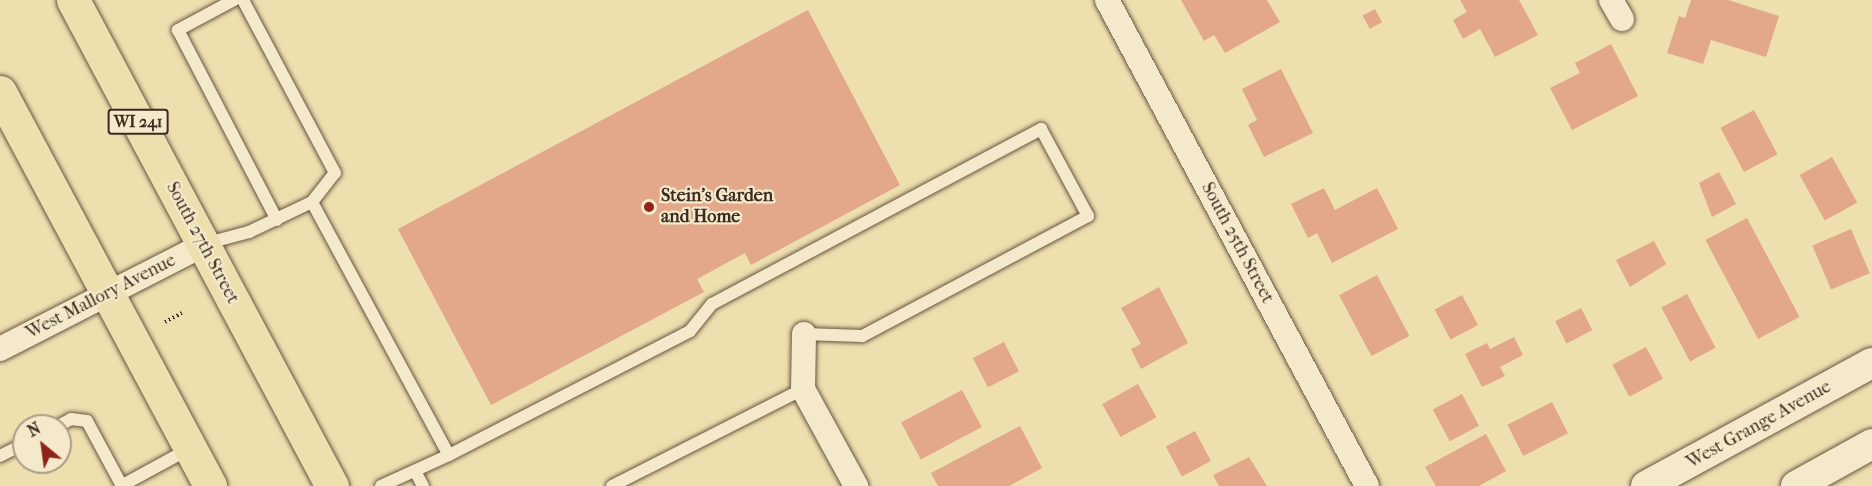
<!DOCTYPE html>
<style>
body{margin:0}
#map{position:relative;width:1872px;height:486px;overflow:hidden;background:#eedfaf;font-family:"IM FELL French Canon",serif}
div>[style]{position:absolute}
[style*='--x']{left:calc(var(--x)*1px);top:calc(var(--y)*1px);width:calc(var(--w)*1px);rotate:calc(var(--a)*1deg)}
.building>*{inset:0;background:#e2a889;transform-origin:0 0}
.path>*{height:4px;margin-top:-2px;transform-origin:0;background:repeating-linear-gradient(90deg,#3b2a1f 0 1.5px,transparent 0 4.5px)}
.roads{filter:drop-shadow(0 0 2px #685743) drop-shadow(0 0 2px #685743)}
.service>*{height:12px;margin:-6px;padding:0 6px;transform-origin:6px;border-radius:6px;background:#f4eacb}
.minor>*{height:24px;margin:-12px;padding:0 12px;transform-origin:12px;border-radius:12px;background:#f4eacb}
.tertiary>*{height:30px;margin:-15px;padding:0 15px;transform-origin:15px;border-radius:15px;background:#f4eacb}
.primary>*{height:33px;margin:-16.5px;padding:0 16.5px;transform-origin:16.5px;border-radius:16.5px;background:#eedfaf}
.dots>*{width:16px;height:16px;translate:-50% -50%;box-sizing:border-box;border:3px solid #f4eacb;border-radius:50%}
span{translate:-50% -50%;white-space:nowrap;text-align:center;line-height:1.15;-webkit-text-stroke:4.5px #f4eacb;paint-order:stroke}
.shield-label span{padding:2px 4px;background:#f4eacb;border:2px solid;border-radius:4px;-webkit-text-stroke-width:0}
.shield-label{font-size:16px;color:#3b2a1f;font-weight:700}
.poi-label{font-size:18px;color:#3b2a1f;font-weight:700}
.left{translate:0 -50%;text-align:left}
.street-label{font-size:18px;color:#3b2a1f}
.north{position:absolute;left:12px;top:414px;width:60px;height:60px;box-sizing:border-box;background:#f4eacb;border:2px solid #aa9d86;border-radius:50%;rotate:331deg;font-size:16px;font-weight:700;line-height:24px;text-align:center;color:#3b2a1f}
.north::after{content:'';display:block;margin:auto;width:21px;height:27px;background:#8f2418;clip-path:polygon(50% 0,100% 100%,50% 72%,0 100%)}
</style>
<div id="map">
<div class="building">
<div style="clip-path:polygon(1181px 0,1267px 0,1280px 22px,1225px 53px,1214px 35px,1204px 41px)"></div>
<div style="clip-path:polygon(1460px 0,1519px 0,1538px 35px,1495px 57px,1480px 29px,1463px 39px,1453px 20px,1467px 12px)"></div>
<div style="clip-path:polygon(1691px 0,1728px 0,1779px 16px,1766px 57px,1711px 40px,1703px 64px,1667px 53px,1679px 16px,1685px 18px)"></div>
<div style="left:1375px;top:9px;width:15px;height:14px;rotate:62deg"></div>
<div style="clip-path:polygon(808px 10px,900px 185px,751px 265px,745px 253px,697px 279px,704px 292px,491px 405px,398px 229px)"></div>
<div style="clip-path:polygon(1611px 44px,1638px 96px,1572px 130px,1550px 88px,1580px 73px,1575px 63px)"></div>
<div style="clip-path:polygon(1281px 69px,1313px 133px,1264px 157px,1248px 125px,1257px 120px,1242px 89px)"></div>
<div style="left:1754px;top:110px;width:50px;height:38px;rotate:62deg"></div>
<div style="left:1832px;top:157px;width:52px;height:37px;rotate:61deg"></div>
<div style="clip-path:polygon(1719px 172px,1736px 204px,1712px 217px,1699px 183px)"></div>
<div style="clip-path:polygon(1324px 188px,1335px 210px,1377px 188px,1398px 229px,1332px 263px,1317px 233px,1308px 238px,1291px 204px)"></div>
<div style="left:1747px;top:218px;width:112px;height:47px;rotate:62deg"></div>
<div style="left:1851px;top:229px;width:48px;height:42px;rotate:67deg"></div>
<div style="clip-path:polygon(1654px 241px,1666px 264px,1630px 287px,1616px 260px)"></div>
<div style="left:1377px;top:275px;width:69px;height:43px;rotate:62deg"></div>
<div style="clip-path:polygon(1159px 287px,1188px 343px,1141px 369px,1131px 349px,1141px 344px,1121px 308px)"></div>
<div style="left:1687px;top:294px;width:61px;height:29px;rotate:62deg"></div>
<div style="left:1462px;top:295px;width:34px;height:31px;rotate:62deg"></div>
<div style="left:1581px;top:308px;width:25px;height:29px;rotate:63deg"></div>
<div style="clip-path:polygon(1514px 337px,1523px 355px,1500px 367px,1505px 376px,1482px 387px,1465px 354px,1487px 343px,1490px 349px)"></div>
<div style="left:1004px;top:342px;width:33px;height:35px;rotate:63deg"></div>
<div style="left:1646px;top:347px;width:36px;height:38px;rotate:62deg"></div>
<div style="left:1138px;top:384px;width:38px;height:41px;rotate:61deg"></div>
<div style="left:962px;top:390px;width:42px;height:69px;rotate:62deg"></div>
<div style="left:1462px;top:394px;width:36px;height:33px;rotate:62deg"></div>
<div style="left:1552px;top:402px;width:35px;height:50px;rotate:63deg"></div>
<div style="clip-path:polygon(1020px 426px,1042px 468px,1009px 486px,938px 486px,931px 473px)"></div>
<div style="left:1195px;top:431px;width:34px;height:33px;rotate:62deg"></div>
<div style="clip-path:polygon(1486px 434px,1506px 471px,1479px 486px,1436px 486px,1425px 467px)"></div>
<div style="clip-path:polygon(1249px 457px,1267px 486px,1219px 486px,1213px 475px)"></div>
</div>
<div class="path">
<div style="--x:165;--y:322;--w:19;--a:-28"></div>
</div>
<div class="roads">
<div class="service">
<div style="--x:234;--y:0;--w:64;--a:151.8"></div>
<div style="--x:178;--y:30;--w:214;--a:62.5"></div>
<div style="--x:312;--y:202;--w:288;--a:61.6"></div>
<div style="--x:204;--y:244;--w:47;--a:-14.9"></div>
<div style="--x:249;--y:232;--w:70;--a:-25.5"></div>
<div style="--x:312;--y:202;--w:37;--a:-52"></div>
<div style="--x:335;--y:173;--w:196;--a:-118"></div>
<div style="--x:58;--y:426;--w:15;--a:-28"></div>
<div style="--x:71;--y:419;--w:16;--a:7"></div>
<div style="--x:87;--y:421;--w:74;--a:61.7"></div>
<div style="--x:0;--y:456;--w:27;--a:-27"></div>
<div style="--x:415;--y:471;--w:17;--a:62"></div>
<div style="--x:121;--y:486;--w:77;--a:-28.6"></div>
<div style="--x:381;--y:486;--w:75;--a:-24.5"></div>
<div style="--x:449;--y:455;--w:271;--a:-27.2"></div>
<div style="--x:690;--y:331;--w:35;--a:-51"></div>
<div style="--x:712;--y:304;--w:373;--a:-28"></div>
<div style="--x:1041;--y:129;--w:99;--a:61.6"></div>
<div style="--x:1088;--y:216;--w:256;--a:152"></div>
<div style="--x:862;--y:336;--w:58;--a:-178"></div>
<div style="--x:612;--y:486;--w:214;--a:-26.9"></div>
</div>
<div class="minor">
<div style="--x:1107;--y:0;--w:551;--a:61.85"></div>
<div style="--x:1611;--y:0;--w:22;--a:60"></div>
<div style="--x:804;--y:334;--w:55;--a:91"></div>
<div style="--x:803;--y:389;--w:111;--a:61.3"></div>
<div style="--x:0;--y:349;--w:228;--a:-27.1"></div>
</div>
<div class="tertiary">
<div style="--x:1646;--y:486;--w:257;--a:-28.6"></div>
<div style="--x:1796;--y:486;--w:87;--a:-28.9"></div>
</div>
<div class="primary">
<div style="--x:73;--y:0;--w:551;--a:61.95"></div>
<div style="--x:0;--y:92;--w:446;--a:61.9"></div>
</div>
</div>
<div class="dots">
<div style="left:649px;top:207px;background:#8f2418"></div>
</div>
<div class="shield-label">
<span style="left:138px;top:122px">WI 241</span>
</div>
<div class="poi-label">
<span class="left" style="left:661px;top:207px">Stein's Garden<br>and Home</span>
</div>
<div class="street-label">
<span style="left:202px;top:243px;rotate:62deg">South 27th Street</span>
<span style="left:1237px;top:243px;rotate:62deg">South 25th Street</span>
<span style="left:101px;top:297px;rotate:-27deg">West Mallory Avenue</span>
<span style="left:1759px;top:425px;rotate:-29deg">West Grange Avenue</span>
</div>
<div class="north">N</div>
</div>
